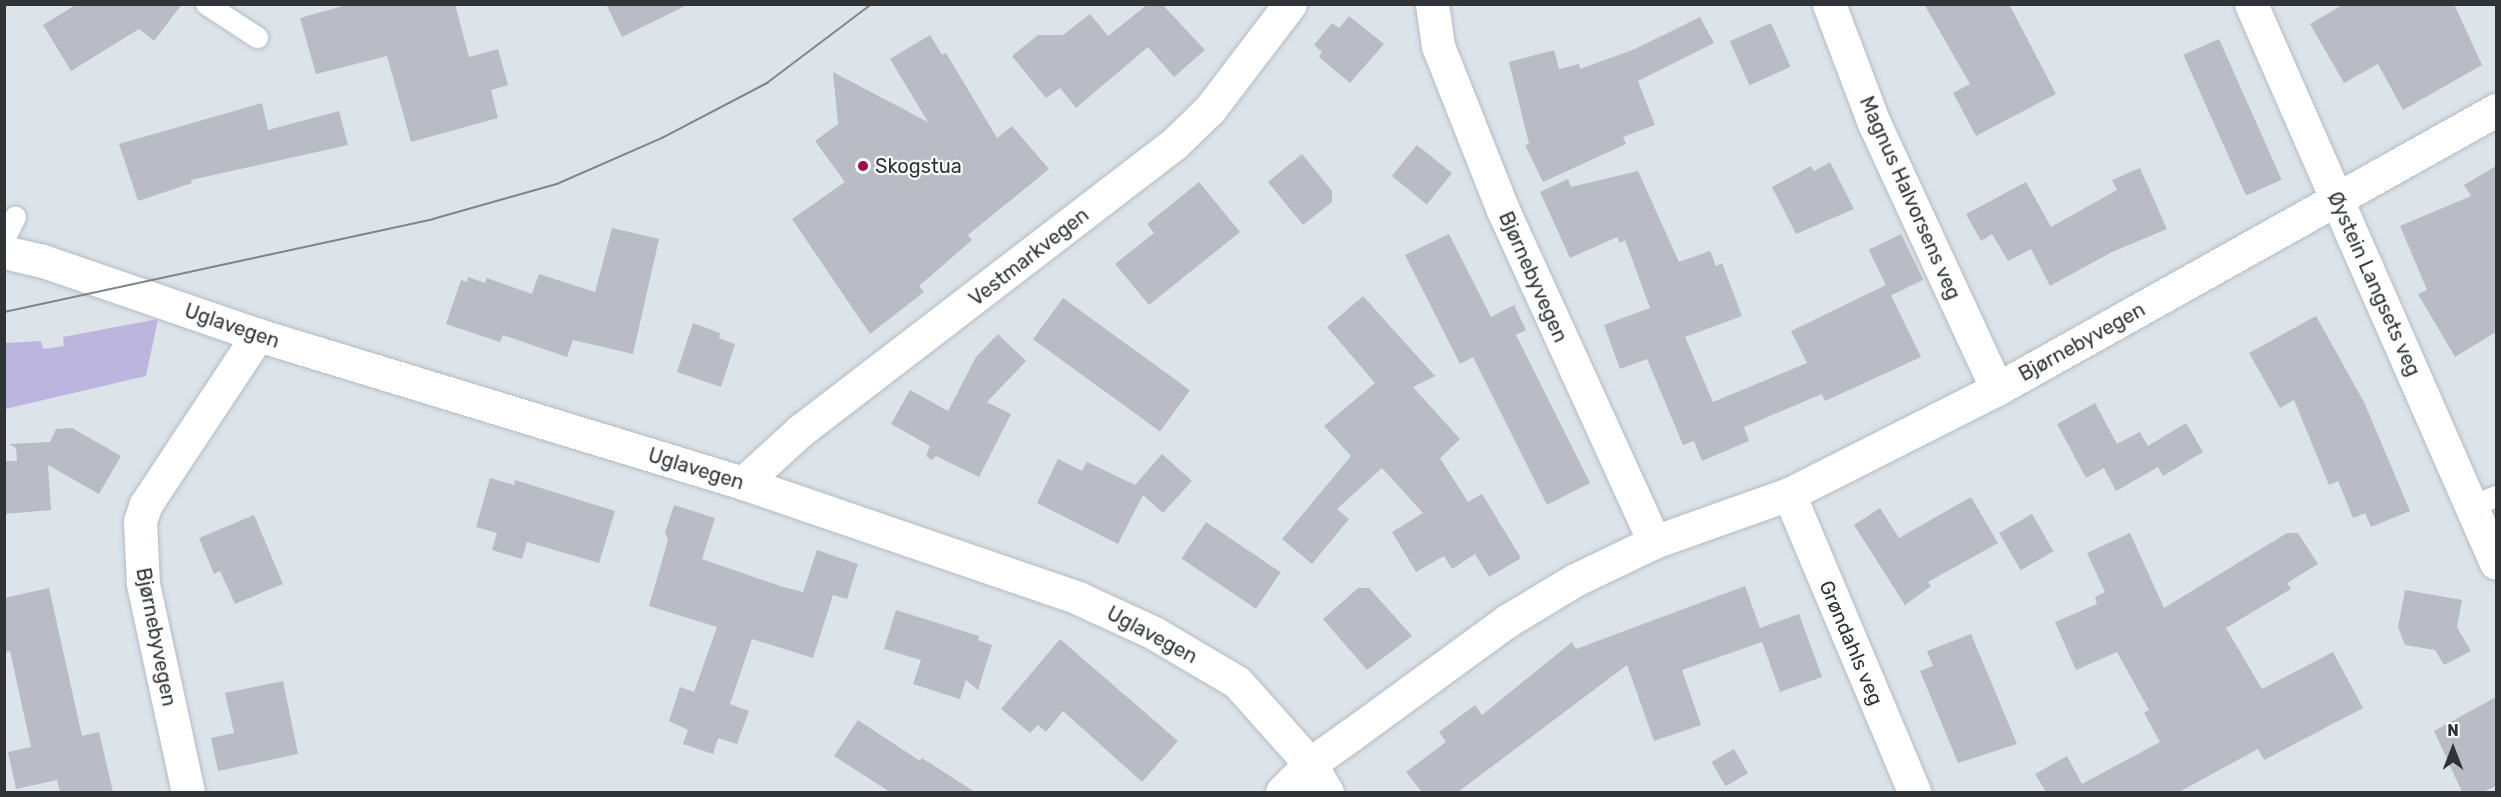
<!DOCTYPE html>
<meta charset="utf-8">
<style>
body{margin:0}
#map{position:relative;width:2501px;height:797px;overflow:hidden;background:#dce4ea;font-family:Rubik,sans-serif}
div>[style]{position:absolute}
[style*='--x']{left:calc(var(--x)*1px);top:calc(var(--y)*1px);width:calc(var(--w)*1px);rotate:calc(var(--a)*1deg)}
.green>*{inset:0;background:#bcb6df}
.building>*{inset:0;background:#b9bcc5;transform-origin:0 0}
.roads{filter:drop-shadow(0 0 2px #b4bcc3) drop-shadow(0 0 2px #b4bcc3)}
.service>*{height:21px;margin:-10.5px;padding:0 10.5px;transform-origin:10.5px;border-radius:10.5px;background:#fff}
.minor>*{height:33px;margin:-16.5px;padding:0 16.5px;transform-origin:16.5px;border-radius:16.5px;background:#fff}
.tram>*{height:1.5px;margin:-0.75px;padding:0 0.75px;transform-origin:0.75px;border-radius:0.75px;background:#7f8589}
.dots>*{width:16px;height:16px;translate:-50% -50%;box-sizing:border-box;border:3px solid #fff;border-radius:50%}
span{translate:-50% -50%;white-space:nowrap;text-align:center;line-height:1.15;-webkit-text-stroke:4.5px #fff;paint-order:stroke}
.poi-label{font-size:20px;color:#313437}
.left{translate:0 -50%;text-align:left}
.street-label{font-size:20px;color:#313437}
.frame{position:absolute;inset:0;border:6px solid #313437;pointer-events:none}
.north{position:absolute;left:2423px;top:719px;width:60px;height:60px;-webkit-text-stroke:4px #fff;paint-order:stroke;rotate:0deg;font-size:16px;font-weight:700;line-height:24px;text-align:center;color:#313437}
.north::after{content:'';display:block;margin:auto;width:21px;height:27px;background:#313437;clip-path:polygon(50% 0,100% 100%,50% 72%,0 100%)}
</style>
<div id="map">
<div class="green">
<div style="clip-path:polygon(158px 319px,146px 376px,5px 409px,5px 343px,41px 341px,43px 349px,64px 346px,63px 337px)"></div>
</div>
<div class="building">
<div style="clip-path:polygon(77px 4px,182px 4px,154px 41px,139px 29px,71px 71px,43px 25px)"></div>
<div style="clip-path:polygon(350px 4px,455px 4px,469px 57px,498px 49px,508px 85px,491px 90px,498px 118px,411px 142px,387px 56px,316px 74px,300px 18px)"></div>
<div style="clip-path:polygon(606px 4px,689px 4px,622px 37px)"></div>
<div style="clip-path:polygon(1148px 4px,1162px 4px,1205px 50px,1174px 77px,1148px 47px,1076px 108px,1060px 88px,1046px 98px,1012px 56px,1038px 35px,1063px 35px,1090px 14px,1108px 36px)"></div>
<div style="clip-path:polygon(1924px 4px,2009px 4px,2056px 94px,1976px 136px,1953px 93px,1970px 84px)"></div>
<div style="clip-path:polygon(2344px 4px,2454px 4px,2482px 65px,2403px 110px,2378px 64px,2344px 83px,2310px 24px)"></div>
<div style="clip-path:polygon(1349px 16px,1384px 44px,1350px 83px,1319px 57px,1322px 52px,1314px 45px,1332px 23px,1339px 28px)"></div>
<div style="clip-path:polygon(1700px 17px,1714px 43px,1638px 81px,1655px 125px,1623px 137px,1626px 144px,1543px 182px,1525px 145px,1529px 144px,1509px 62px,1554px 50px,1559px 69px,1579px 64px,1580px 69px,1635px 49px)"></div>
<div style="left:1771px;top:23px;width:48px;height:45px;rotate:66deg"></div>
<div style="clip-path:polygon(930px 35px,942px 55px,946px 53px,997px 138px,1012px 126px,1049px 169px,968px 235px,972px 240px,919px 286px,924px 292px,870px 334px,792px 219px,845px 182px,815px 141px,838px 124px,833px 72px,928px 122px,890px 59px)"></div>
<div style="left:2219px;top:39px;width:154px;height:39px;rotate:66deg"></div>
<div style="clip-path:polygon(262px 103px,268px 130px,339px 111px,348px 145px,191px 180px,192px 183px,138px 201px,119px 144px)"></div>
<div style="left:1417px;top:145px;width:45px;height:40px;rotate:39deg"></div>
<div style="clip-path:polygon(1302px 154px,1332px 191px,1332px 202px,1303px 225px,1268px 182px)"></div>
<div style="clip-path:polygon(1830px 162px,1854px 209px,1796px 234px,1772px 187px,1811px 166px,1814px 171px)"></div>
<div style="clip-path:polygon(2496px 166px,2496px 332px,2455px 357px,2418px 294px,2427px 290px,2400px 226px,2471px 196px,2464px 185px)"></div>
<div style="clip-path:polygon(2140px 168px,2167px 229px,2112px 252px,2050px 286px,2031px 249px,2008px 261px,1992px 234px,1981px 241px,1966px 214px,2026px 182px,2051px 227px,2117px 190px,2112px 180px)"></div>
<div style="clip-path:polygon(1638px 171px,1679px 262px,1710px 251px,1716px 266px,1722px 263px,1742px 316px,1685px 337px,1713px 402px,1807px 363px,1791px 331px,1886px 285px,1921px 357px,1825px 401px,1822px 394px,1744px 427px,1749px 441px,1702px 461px,1694px 441px,1683px 445px,1647px 359px,1620px 369px,1604px 325px,1650px 308px,1625px 240px,1620px 243px,1617px 237px,1570px 258px,1540px 192px,1568px 179px,1571px 187px)"></div>
<div style="clip-path:polygon(1199px 182px,1240px 232px,1149px 305px,1115px 264px,1154px 233px,1147px 224px)"></div>
<div style="clip-path:polygon(612px 228px,659px 239px,633px 354px,573px 340px,567px 357px,503px 335px,500px 342px,446px 324px,461px 280px,467px 282px,468px 277px,485px 283px,487px 278px,532px 294px,539px 274px,595px 292px)"></div>
<div style="clip-path:polygon(1449px 234px,1491px 317px,1514px 305px,1526px 330px,1516px 335px,1590px 483px,1547px 505px,1473px 357px,1460px 364px,1405px 255px)"></div>
<div style="left:1901px;top:234px;width:51px;height:36px;rotate:64deg"></div>
<div style="clip-path:polygon(1363px 296px,1435px 376px,1413px 387px,1460px 439px,1440px 458px,1468px 502px,1482px 494px,1521px 558px,1489px 577px,1475px 554px,1452px 569px,1444px 556px,1416px 572px,1392px 532px,1423px 513px,1382px 468px,1337px 509px,1349px 519px,1312px 564px,1282px 539px,1351px 456px,1324px 426px,1375px 383px,1327px 327px)"></div>
<div style="left:1063px;top:298px;width:157px;height:51px;rotate:36deg"></div>
<div style="clip-path:polygon(2316px 316px,2364px 402px,2410px 511px,2371px 527px,2365px 513px,2353px 518px,2338px 481px,2329px 485px,2294px 400px,2280px 408px,2249px 353px)"></div>
<div style="clip-path:polygon(693px 323px,720px 333px,719px 338px,735px 344px,721px 387px,677px 372px)"></div>
<div style="clip-path:polygon(998px 334px,1026px 361px,987px 402px,1011px 414px,979px 477px,936px 456px,932px 460px,926px 456px,930px 446px,891px 424px,910px 390px,948px 411px,976px 357px)"></div>
<div style="clip-path:polygon(2095px 403px,2117px 444px,2140px 432px,2148px 446px,2186px 423px,2203px 452px,2163px 476px,2158px 467px,2116px 491px,2104px 468px,2086px 478px,2057px 424px)"></div>
<div style="clip-path:polygon(72px 428px,121px 456px,99px 494px,48px 465px,51px 510px,4px 514px,4px 461px,17px 461px,16px 448px,9px 444px,50px 442px,56px 429px)"></div>
<div style="clip-path:polygon(1162px 454px,1192px 481px,1163px 513px,1143px 495px,1118px 544px,1037px 503px,1058px 459px,1082px 471px,1087px 462px,1135px 485px)"></div>
<div style="clip-path:polygon(490px 478px,514px 485px,515px 480px,615px 511px,599px 563px,527px 542px,522px 559px,492px 550px,497px 533px,476px 527px)"></div>
<div style="clip-path:polygon(1971px 497px,1998px 543px,1928px 582px,1931px 586px,1905px 605px,1854px 525px,1880px 508px,1899px 538px)"></div>
<div style="clip-path:polygon(674px 505px,715px 518px,702px 559px,783px 587px,803px 592px,817px 550px,858px 564px,847px 599px,833px 595px,813px 658px,752px 639px,730px 704px,749px 711px,737px 744px,718px 738px,713px 754px,683px 744px,688px 730px,669px 721px,680px 687px,694px 692px,717px 627px,649px 606px,668px 540px,665px 533px)"></div>
<div style="left:2032px;top:514px;width:43px;height:38px;rotate:60deg"></div>
<div style="clip-path:polygon(254px 515px,283px 584px,235px 604px,220px 571px,214px 574px,199px 538px)"></div>
<div style="left:1206px;top:522px;width:90px;height:44px;rotate:34deg"></div>
<div style="clip-path:polygon(2130px 533px,2164px 608px,2287px 533px,2298px 533px,2318px 564px,2287px 583px,2291px 589px,2226px 628px,2262px 689px,2333px 652px,2363px 708px,2264px 760px,2258px 749px,2179px 792px,2046px 792px,2035px 774px,2067px 756px,2082px 784px,2160px 742px,2144px 713px,2149px 710px,2117px 652px,2076px 670px,2055px 622px,2097px 604px,2095px 597px,2105px 592px,2087px 553px)"></div>
<div style="clip-path:polygon(1745px 586px,1760px 628px,1799px 614px,1822px 677px,1780px 692px,1762px 642px,1682px 670px,1701px 725px,1654px 741px,1627px 665px,1458px 792px,1422px 792px,1406px 772px,1446px 742px,1439px 732px,1475px 705px,1482px 715px,1572px 642px,1576px 649px)"></div>
<div style="clip-path:polygon(49px 588px,82px 736px,99px 732px,113px 792px,60px 792px,57px 780px,16px 789px,8px 752px,31px 747px,10px 651px,4px 652px,4px 598px)"></div>
<div style="clip-path:polygon(1358px 588px,1369px 588px,1412px 636px,1367px 670px,1323px 619px)"></div>
<div style="clip-path:polygon(2405px 590px,2462px 600px,2457px 627px,2471px 651px,2444px 665px,2435px 650px,2405px 645px,2398px 627px)"></div>
<div style="clip-path:polygon(896px 610px,979px 636px,978px 640px,992px 645px,978px 690px,966px 680px,960px 699px,913px 684px,921px 660px,884px 649px)"></div>
<div style="clip-path:polygon(1971px 634px,2017px 744px,1958px 763px,1920px 671px,1933px 666px,1927px 651px)"></div>
<div style="clip-path:polygon(1060px 639px,1178px 741px,1142px 782px,1063px 711px,1046px 732px,1038px 725px,1030px 733px,1001px 709px)"></div>
<div style="clip-path:polygon(283px 681px,298px 754px,218px 771px,211px 738px,234px 733px,225px 693px)"></div>
<div style="clip-path:polygon(2496px 697px,2496px 786px,2483px 792px,2462px 792px,2434px 731px)"></div>
<div style="clip-path:polygon(858px 720px,920px 761px,922px 758px,975px 792px,890px 792px,834px 756px)"></div>
<div style="left:1734px;top:749px;width:28px;height:26px;rotate:60deg"></div>
</div>
<div class="roads">
<div class="service">
<div style="--x:206;--y:4;--w:61;--a:32.9"></div>
<div style="--x:4;--y:239;--w:25;--a:-64"></div>
<div style="--x:2472;--y:506;--w:26;--a:-23"></div>
</div>
<div class="minor">
<div style="--x:1432;--y:4;--w:42;--a:81.9"></div>
<div style="--x:1438;--y:46;--w:176;--a:68.4"></div>
<div style="--x:1503;--y:210;--w:365;--a:65.5"></div>
<div style="--x:1829;--y:4;--w:127;--a:69.3"></div>
<div style="--x:1874;--y:123;--w:293;--a:65.2"></div>
<div style="--x:2251;--y:4;--w:610;--a:66.33"></div>
<div style="--x:4;--y:252;--w:37;--a:13"></div>
<div style="--x:40;--y:260;--w:231;--a:19"></div>
<div style="--x:258;--y:335;--w:507;--a:16.97"></div>
<div style="--x:743;--y:483;--w:354;--a:18.9"></div>
<div style="--x:1078;--y:598;--w:84;--a:24.7"></div>
<div style="--x:1154;--y:633;--w:96;--a:30.6"></div>
<div style="--x:1237;--y:682;--w:110;--a:48.3"></div>
<div style="--x:1310;--y:764;--w:33;--a:59"></div>
<div style="--x:743;--y:483;--w:79;--a:-42.4"></div>
<div style="--x:801;--y:430;--w:470;--a:-37.5"></div>
<div style="--x:1174;--y:144;--w:50;--a:-44.2"></div>
<div style="--x:1210;--y:109;--w:132;--a:-52.7"></div>
<div style="--x:1789;--y:494;--w:323;--a:67.2"></div>
<div style="--x:188;--y:792;--w:213;--a:-102.2"></div>
<div style="--x:143;--y:584;--w:63;--a:-92.7"></div>
<div style="--x:140;--y:521;--w:18;--a:-71"></div>
<div style="--x:146;--y:504;--w:203;--a:-56.5"></div>
<div style="--x:1282;--y:792;--w:40;--a:-45"></div>
<div style="--x:1310;--y:764;--w:52;--a:-35.5"></div>
<div style="--x:1352;--y:734;--w:192;--a:-36.1"></div>
<div style="--x:1507;--y:621;--w:79;--a:-31.1"></div>
<div style="--x:1575;--y:580;--w:88;--a:-25.7"></div>
<div style="--x:1654;--y:542;--w:143;--a:-19.6"></div>
<div style="--x:1789;--y:494;--w:233;--a:-26.8"></div>
<div style="--x:1997;--y:389;--w:572;--a:-29.21"></div>
</div>
</div>
<div class="tram">
<div style="--x:4;--y:312;--w:439;--a:-12.2"></div>
<div style="--x:433;--y:219;--w:129;--a:-15.8"></div>
<div style="--x:557;--y:184;--w:115;--a:-23.7"></div>
<div style="--x:662;--y:138;--w:119;--a:-27.6"></div>
<div style="--x:767;--y:83;--w:131;--a:-37"></div>
</div>
<div class="dots">
<div style="left:863px;top:166px;background:#a30d4b"></div>
</div>
<div class="poi-label">
<span class="left" style="left:875px;top:166px">Skogstua</span>
</div>
<div class="street-label">
<span style="left:1910px;top:198px;rotate:66deg">Magnus Halvorsens veg</span>
<span style="left:1029px;top:257px;rotate:-38deg">Vestmarkvegen</span>
<span style="left:1533px;top:277px;rotate:66deg">Bjørnebyvegen</span>
<span style="left:2374px;top:284px;rotate:66deg">Øystein Langsets veg</span>
<span style="left:232px;top:326px;rotate:19deg">Uglavegen</span>
<span style="left:2082px;top:342px;rotate:-29deg">Bjørnebyvegen</span>
<span style="left:696px;top:469px;rotate:17deg">Uglavegen</span>
<span style="left:1152px;top:635px;rotate:28deg">Uglavegen</span>
<span style="left:156px;top:637px;rotate:79deg">Bjørnebyvegen</span>
<span style="left:1851px;top:643px;rotate:67deg">Grøndahls veg</span>
</div>
<div class="frame"></div>
<div class="north">N</div>
</div>
